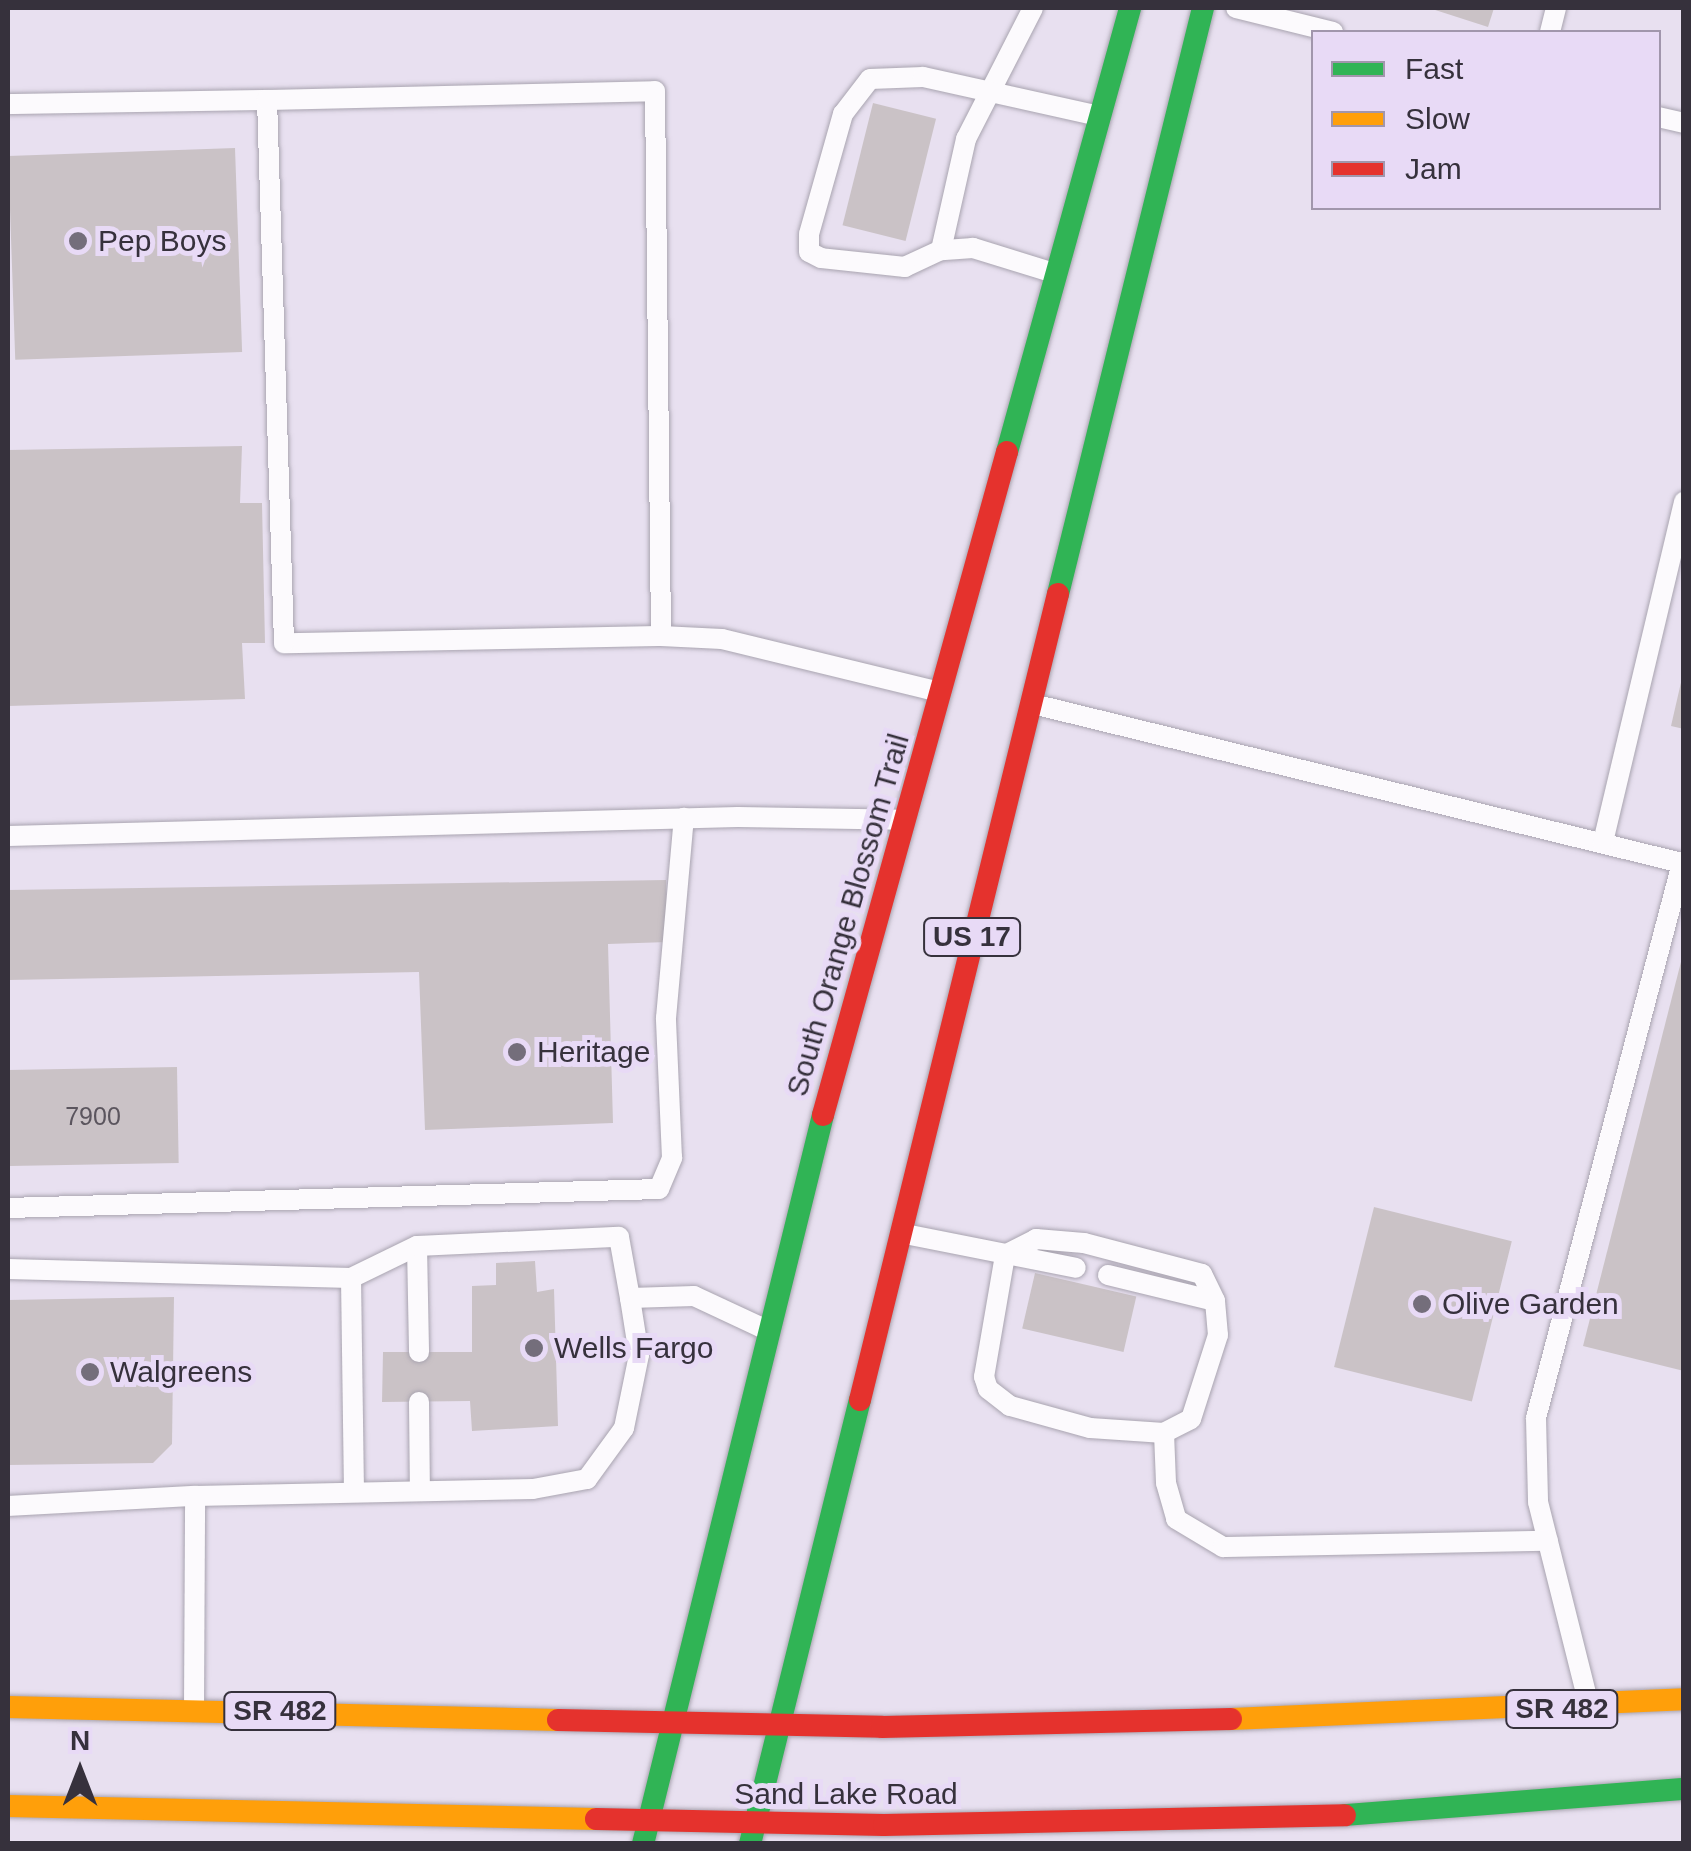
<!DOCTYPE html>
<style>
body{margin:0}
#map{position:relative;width:1691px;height:1851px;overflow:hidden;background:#e8e0f0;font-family:Arial,sans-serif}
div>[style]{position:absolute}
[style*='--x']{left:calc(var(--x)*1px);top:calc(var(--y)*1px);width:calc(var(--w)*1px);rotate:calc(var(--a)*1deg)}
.building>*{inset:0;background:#cac2c6;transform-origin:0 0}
.roads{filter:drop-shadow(0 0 2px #a9a4b0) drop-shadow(0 0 2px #a9a4b0)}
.lane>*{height:20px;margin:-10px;padding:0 10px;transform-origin:10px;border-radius:10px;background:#fcfafd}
.fast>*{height:22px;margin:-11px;padding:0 11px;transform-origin:11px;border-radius:11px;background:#30b455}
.slow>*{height:22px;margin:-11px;padding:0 11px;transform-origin:11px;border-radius:11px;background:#ff9f0a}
.jam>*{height:22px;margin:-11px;padding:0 11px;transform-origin:11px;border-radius:11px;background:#e5322d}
.dots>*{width:28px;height:28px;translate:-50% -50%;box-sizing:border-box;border:5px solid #e8daf6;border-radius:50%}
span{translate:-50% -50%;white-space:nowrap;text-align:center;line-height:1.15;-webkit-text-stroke:10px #e8daf6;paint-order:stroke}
.number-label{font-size:25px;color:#5b555e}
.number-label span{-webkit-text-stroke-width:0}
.shield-label span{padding:2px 8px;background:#e8daf6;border:2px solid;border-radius:8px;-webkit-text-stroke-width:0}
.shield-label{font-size:28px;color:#36313c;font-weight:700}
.poi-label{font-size:30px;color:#36313c}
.left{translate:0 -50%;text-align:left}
.street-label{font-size:30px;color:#36313c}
.frame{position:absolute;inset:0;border:10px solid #36313c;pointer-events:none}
.legend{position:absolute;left:1311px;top:30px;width:350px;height:180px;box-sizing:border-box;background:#e8daf6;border:2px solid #a196ac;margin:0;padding:12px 18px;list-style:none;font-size:30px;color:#36313c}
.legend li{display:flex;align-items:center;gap:20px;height:50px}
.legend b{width:50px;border:2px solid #a196ac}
.north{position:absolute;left:30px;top:1721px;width:100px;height:100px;-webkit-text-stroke:8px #e8daf6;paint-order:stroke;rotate:0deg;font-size:28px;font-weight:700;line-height:40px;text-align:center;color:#36313c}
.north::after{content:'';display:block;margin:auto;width:35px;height:45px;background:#36313c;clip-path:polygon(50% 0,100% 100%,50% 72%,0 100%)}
</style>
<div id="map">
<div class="building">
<div style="clip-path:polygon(1429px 8px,1494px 8px,1488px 27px)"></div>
<div style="left:873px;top:103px;width:65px;height:126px;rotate:14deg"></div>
<div style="left:235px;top:148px;width:204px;height:227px;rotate:88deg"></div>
<div style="clip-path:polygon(242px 446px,240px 503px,262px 503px,265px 643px,242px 643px,245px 699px,8px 706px,8px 450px)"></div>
<div style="clip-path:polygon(1682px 678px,1684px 678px,1684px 729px,1671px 726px)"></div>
<div style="clip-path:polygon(666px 880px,668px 942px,608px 944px,613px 1123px,425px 1130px,419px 972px,8px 980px,8px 890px)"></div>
<div style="clip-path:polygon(1684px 950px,1684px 1371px,1583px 1346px)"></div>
<div style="left:177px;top:1067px;width:96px;height:169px;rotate:89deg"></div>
<div style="left:1374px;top:1207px;width:142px;height:165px;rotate:14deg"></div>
<div style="clip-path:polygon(535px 1261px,537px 1292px,554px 1289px,558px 1426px,472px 1431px,470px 1401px,382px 1402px,383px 1352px,472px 1352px,472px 1286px,496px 1285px,496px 1263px)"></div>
<div style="left:1035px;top:1273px;width:104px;height:57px;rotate:13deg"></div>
<div style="clip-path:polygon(174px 1297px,172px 1444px,153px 1463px,8px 1465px,8px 1300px)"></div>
</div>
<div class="roads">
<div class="lane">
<div style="--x:1236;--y:8;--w:100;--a:13.9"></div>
<div style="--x:1550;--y:32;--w:25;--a:-76"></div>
<div style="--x:8;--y:104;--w:259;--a:-0.9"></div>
<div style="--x:1658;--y:117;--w:27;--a:13"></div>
<div style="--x:941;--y:250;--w:114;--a:-77.3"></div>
<div style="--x:966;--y:139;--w:147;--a:-62.9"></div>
<div style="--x:1054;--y:273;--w:85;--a:-162.8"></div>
<div style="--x:973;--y:248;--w:32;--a:176"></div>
<div style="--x:941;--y:250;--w:40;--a:155"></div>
<div style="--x:905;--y:267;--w:84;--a:-173.9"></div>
<div style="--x:821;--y:258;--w:13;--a:-153"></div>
<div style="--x:809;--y:252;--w:18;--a:-90"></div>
<div style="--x:809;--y:234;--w:125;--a:-74.2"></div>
<div style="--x:843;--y:114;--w:44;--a:-52.4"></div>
<div style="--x:870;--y:79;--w:53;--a:-2.2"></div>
<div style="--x:923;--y:77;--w:180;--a:12.5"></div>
<div style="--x:661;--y:636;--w:377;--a:178.9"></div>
<div style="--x:284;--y:643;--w:543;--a:-91.79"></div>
<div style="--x:267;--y:100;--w:388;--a:-1.3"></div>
<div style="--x:655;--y:91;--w:545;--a:89.37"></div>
<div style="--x:661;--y:636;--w:61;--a:2.8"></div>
<div style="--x:722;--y:639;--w:224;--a:13.7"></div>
<div style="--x:1033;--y:704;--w:668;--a:13.77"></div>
<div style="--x:1682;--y:863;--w:574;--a:104.74"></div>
<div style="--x:1536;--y:1418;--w:84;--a:88.6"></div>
<div style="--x:1538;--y:1502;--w:205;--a:75.9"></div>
<div style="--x:8;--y:836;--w:730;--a:-1.49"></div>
<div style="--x:738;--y:817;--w:164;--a:1"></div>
<div style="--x:1603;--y:842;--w:350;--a:-76.6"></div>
<div style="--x:8;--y:1208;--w:651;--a:-1.67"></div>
<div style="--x:659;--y:1189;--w:34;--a:-67"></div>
<div style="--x:672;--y:1158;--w:140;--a:-92.5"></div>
<div style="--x:666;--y:1018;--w:201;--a:-84.9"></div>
<div style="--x:905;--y:1234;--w:174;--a:11.2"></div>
<div style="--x:1036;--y:1239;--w:48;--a:4.8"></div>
<div style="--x:1084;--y:1243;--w:122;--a:14.7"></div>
<div style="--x:1202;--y:1274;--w:30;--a:64"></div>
<div style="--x:1215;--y:1301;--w:34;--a:85"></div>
<div style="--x:1218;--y:1335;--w:88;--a:107.8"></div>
<div style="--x:1191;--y:1419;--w:30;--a:153"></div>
<div style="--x:1164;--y:1433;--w:74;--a:-176.1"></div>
<div style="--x:1090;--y:1428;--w:83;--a:-164.6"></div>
<div style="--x:1010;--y:1406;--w:28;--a:-142"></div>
<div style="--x:988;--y:1389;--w:13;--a:-108"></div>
<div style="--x:984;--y:1377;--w:124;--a:-80.2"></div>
<div style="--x:1005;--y:1255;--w:35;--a:-27"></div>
<div style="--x:417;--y:1246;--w:106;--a:88.9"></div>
<div style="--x:8;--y:1269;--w:343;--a:1.5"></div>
<div style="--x:351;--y:1278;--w:73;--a:-25.9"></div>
<div style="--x:417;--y:1246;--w:202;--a:-2.6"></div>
<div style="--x:619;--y:1237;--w:62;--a:79.8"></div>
<div style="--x:1108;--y:1275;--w:110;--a:13.7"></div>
<div style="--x:351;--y:1278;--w:214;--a:89.2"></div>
<div style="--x:419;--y:1402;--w:89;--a:89.4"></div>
<div style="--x:1164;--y:1433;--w:50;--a:87.7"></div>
<div style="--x:1166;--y:1483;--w:37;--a:74"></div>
<div style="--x:1176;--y:1519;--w:55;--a:30.8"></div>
<div style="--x:1223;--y:1547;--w:325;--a:-1.1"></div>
<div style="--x:8;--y:1506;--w:187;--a:-3.1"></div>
<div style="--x:194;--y:1708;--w:212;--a:-89.7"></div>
<div style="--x:195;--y:1496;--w:338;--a:-1.2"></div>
<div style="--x:533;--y:1489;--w:55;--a:-10.5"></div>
<div style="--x:587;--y:1479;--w:63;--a:-54"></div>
<div style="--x:624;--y:1428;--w:75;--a:-78.4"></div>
<div style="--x:639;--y:1355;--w:58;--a:-99"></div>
<div style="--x:630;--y:1298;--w:64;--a:-1.8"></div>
<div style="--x:694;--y:1296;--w:83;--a:25"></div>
</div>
<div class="fast">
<div style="--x:1007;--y:452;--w:461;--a:-74.5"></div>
<div style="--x:1058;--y:594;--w:604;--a:-76.1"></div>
<div style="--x:1345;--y:1815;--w:340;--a:-4.4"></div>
<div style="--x:643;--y:1844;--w:751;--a:-76.13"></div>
<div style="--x:750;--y:1844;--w:457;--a:-76.1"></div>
</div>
<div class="slow">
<div style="--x:8;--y:1707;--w:550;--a:1.35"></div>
<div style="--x:1231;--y:1719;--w:453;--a:-2.5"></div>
<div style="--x:8;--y:1806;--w:588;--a:1.27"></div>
</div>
<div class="jam">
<div style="--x:823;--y:1115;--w:688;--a:-74.49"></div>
<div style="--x:860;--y:1400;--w:830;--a:-76.2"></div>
<div style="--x:558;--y:1720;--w:324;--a:1.2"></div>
<div style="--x:882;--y:1727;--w:349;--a:-1.3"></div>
<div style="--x:596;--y:1819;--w:288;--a:1.2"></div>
<div style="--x:884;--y:1825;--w:461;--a:-1.2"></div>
</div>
</div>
<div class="dots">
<div style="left:78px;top:241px;background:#746e7b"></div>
<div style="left:517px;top:1052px;background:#746e7b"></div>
<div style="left:1422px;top:1304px;background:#746e7b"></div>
<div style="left:534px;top:1348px;background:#746e7b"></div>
<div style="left:90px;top:1372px;background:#746e7b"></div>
</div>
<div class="number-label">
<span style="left:93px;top:1116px">7900</span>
</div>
<div class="shield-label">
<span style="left:972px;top:937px">US 17</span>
<span style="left:1562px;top:1709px">SR 482</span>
<span style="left:280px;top:1711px">SR 482</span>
</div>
<div class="poi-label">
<span class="left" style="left:98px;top:241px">Pep Boys</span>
<span class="left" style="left:537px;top:1052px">Heritage</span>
<span class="left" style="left:1442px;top:1304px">Olive Garden</span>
<span class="left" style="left:554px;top:1348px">Wells Fargo</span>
<span class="left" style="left:110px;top:1372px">Walgreens</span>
</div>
<div class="street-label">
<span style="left:848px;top:915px;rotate:-74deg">South Orange Blossom Trail</span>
<span style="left:846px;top:1794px">Sand Lake Road</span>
</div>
<div class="frame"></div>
<ul class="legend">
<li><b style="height:12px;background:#30b455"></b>Fast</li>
<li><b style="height:12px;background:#ff9f0a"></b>Slow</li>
<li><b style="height:12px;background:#e5322d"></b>Jam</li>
</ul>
<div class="north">N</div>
</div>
